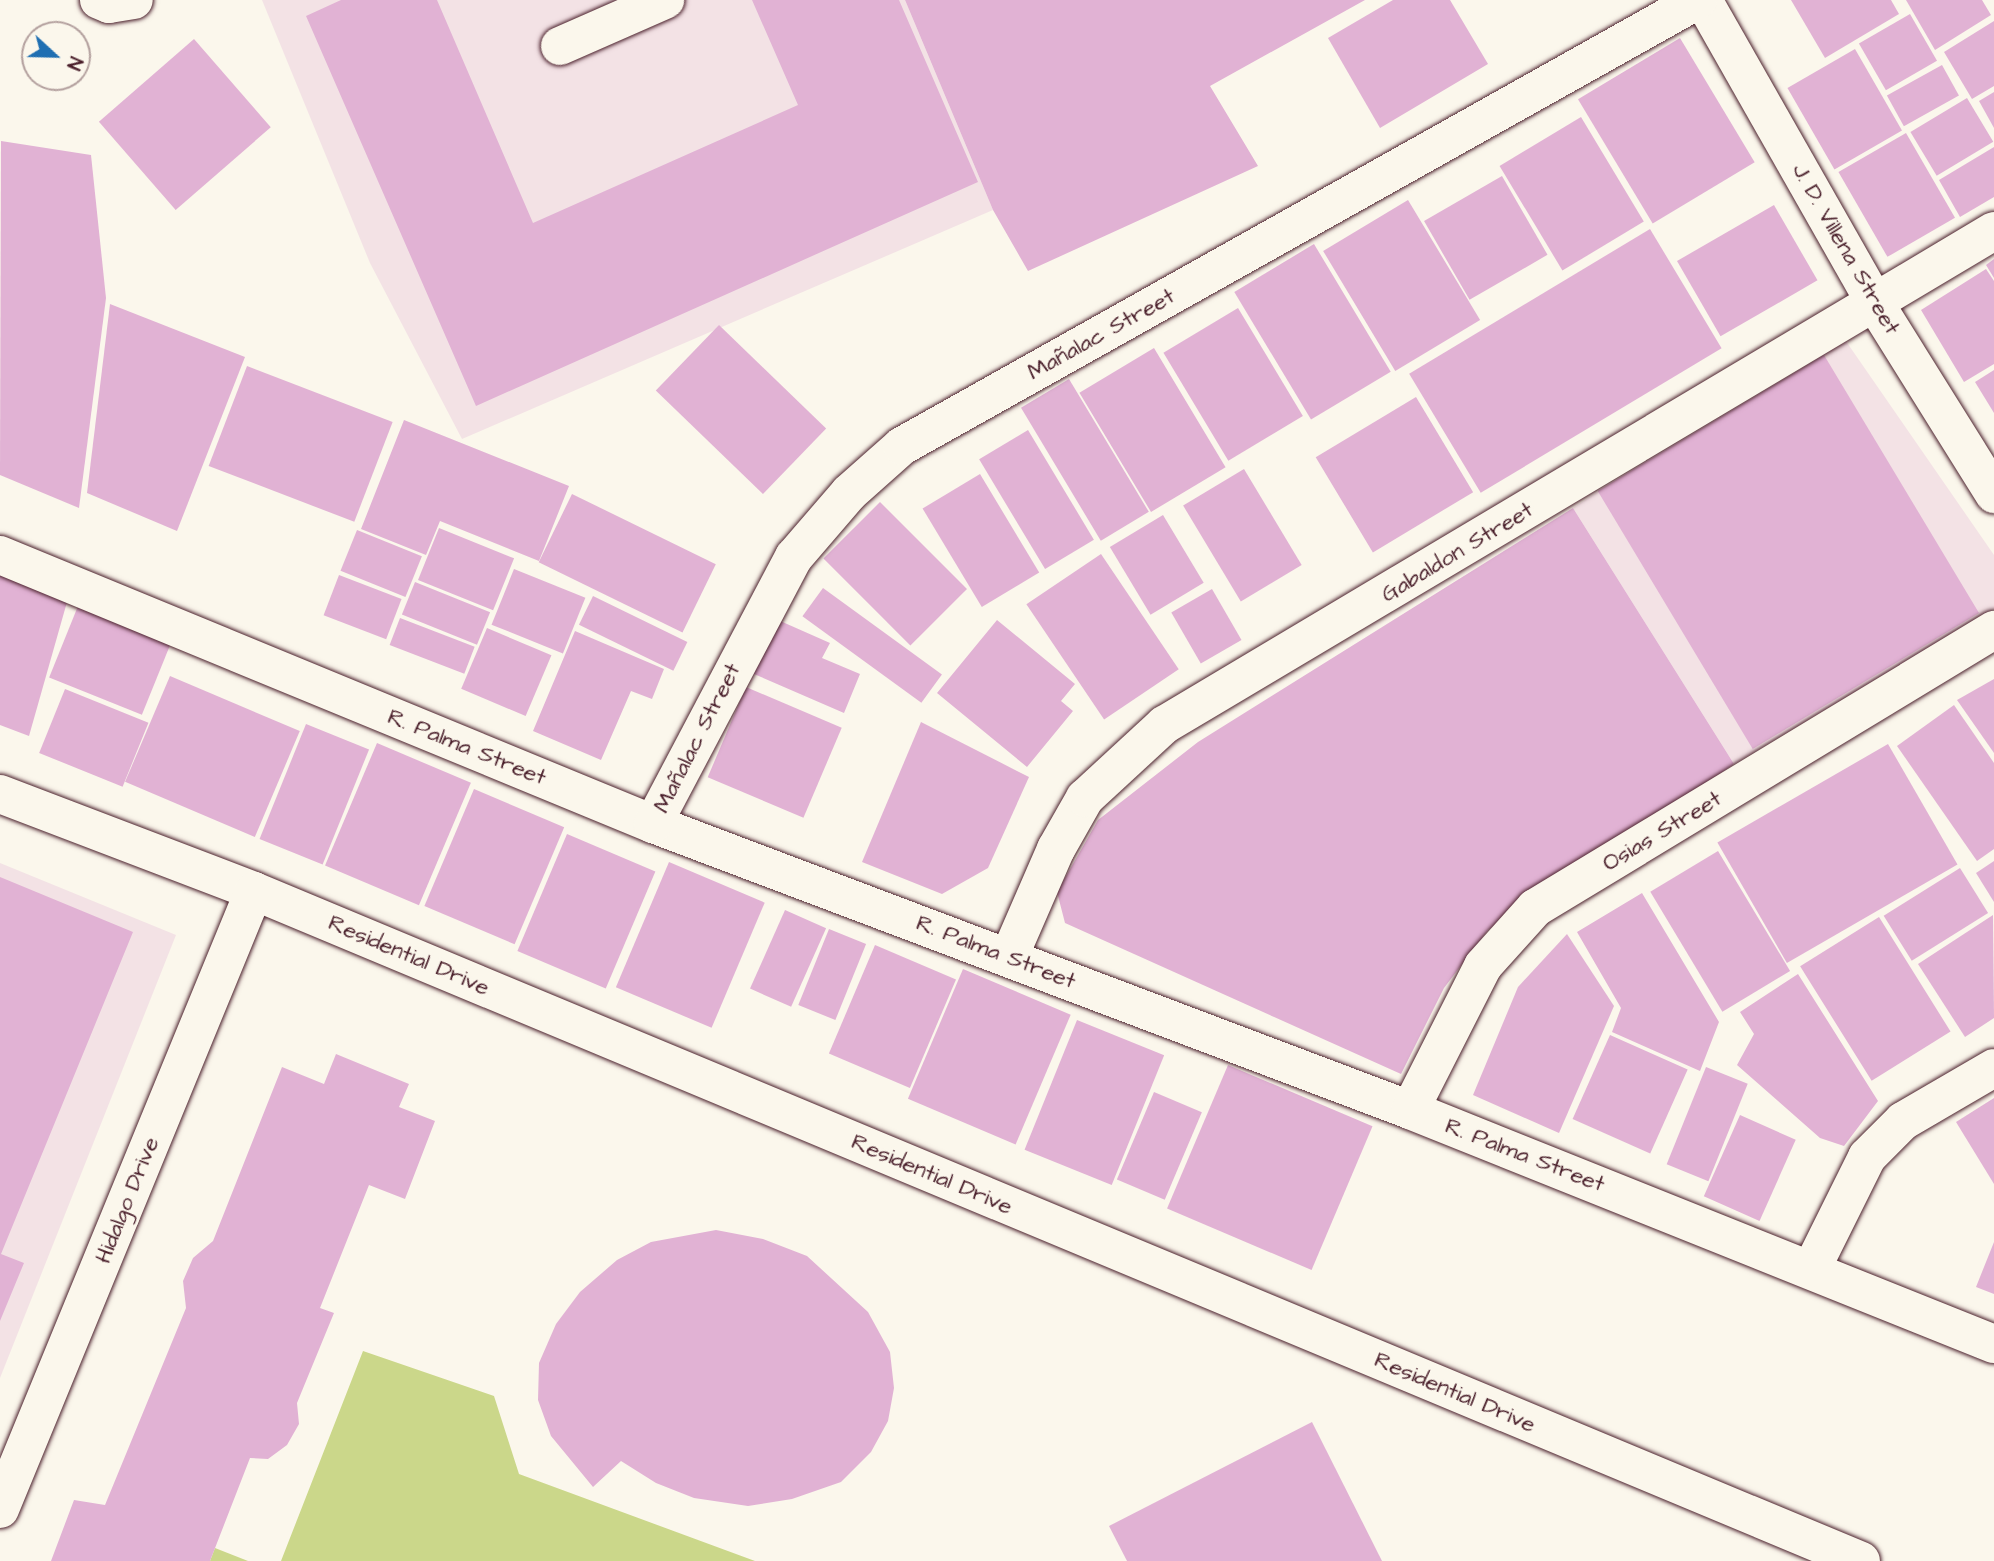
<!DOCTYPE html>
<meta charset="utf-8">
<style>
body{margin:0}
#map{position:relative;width:1994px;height:1561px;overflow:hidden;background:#fbf7ec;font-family:"Architects Daughter",sans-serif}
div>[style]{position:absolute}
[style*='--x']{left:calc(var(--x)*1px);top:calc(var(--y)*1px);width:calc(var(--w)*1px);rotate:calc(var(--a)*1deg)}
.built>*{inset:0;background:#f3e2e5}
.green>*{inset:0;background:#cbd78a}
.building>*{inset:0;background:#e1b2d4;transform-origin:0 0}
.roads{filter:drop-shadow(0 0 2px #4a1f2b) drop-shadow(0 0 2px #4a1f2b)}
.minor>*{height:38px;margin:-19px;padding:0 19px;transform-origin:19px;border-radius:19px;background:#fbf7ec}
span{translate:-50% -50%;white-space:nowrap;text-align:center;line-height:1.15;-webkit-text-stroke:5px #fbf7ec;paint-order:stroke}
.street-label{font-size:23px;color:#4a1f2b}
.north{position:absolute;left:21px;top:21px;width:70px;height:70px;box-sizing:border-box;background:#fbf7ec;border:2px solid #b4a19f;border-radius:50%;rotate:112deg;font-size:19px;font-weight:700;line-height:28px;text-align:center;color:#4a1f2b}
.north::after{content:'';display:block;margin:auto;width:24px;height:32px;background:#1f6fb2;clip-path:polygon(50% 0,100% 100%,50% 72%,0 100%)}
</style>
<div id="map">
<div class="built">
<div style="clip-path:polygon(262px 0,905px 0,993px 210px,462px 439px,370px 263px)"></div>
<div style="clip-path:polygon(1841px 334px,1994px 555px,1994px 609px,1734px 764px,1573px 508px)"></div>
<div style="clip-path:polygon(0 863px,176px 935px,0 1378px)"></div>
</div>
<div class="green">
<div style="clip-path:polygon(363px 1351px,494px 1396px,519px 1474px,755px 1561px,281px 1561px)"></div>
<div style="clip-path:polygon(215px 1548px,248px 1561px,210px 1561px)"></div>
</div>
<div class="building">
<div style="clip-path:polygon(341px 0,437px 0,533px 223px,798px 105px,752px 0,899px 0,978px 182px,476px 406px,306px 16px)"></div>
<div style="clip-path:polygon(905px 0,1365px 0,1210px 86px,1258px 166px,1028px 271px,993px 210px)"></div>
<div style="clip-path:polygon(1393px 0,1450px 0,1488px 64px,1380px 128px,1328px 38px)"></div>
<div style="clip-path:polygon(1791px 0,1891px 0,1899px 14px,1825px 58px)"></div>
<div style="clip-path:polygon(1906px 0,1982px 0,1991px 15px,1935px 50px)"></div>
<div style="left:1910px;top:14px;width:54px;height:59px;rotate:60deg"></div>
<div style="clip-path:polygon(1994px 21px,1994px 86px,1972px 99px,1944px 52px)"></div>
<div style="left:1680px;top:38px;width:145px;height:119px;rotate:59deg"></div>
<div style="left:194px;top:39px;width:117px;height:126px;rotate:49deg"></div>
<div style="left:1855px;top:49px;width:94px;height:78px;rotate:60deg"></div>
<div style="left:1942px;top:65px;width:35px;height:63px;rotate:61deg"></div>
<div style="clip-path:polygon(1994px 92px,1994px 128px,1979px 101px)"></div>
<div style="left:1967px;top:98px;width:51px;height:66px;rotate:59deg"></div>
<div style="left:1581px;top:117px;width:122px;height:95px;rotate:59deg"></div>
<div style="left:1906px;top:133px;width:98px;height:78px;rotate:60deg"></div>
<div style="clip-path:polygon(1px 141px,91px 155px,106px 298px,79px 508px,0 475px)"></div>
<div style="clip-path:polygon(1994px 147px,1994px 197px,1960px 217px,1939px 180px)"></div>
<div style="left:1502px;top:176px;width:91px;height:90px;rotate:60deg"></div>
<div style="left:1408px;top:200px;width:140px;height:99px;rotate:59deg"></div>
<div style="left:1774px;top:205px;width:87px;height:112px;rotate:60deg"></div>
<div style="left:1650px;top:229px;width:139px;height:281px;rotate:59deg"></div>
<div style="left:1314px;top:244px;width:149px;height:93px;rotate:59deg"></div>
<div style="clip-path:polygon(1994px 259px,1994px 278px,1986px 265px)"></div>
<div style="clip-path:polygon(1986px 269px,1994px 281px,1994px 364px,1964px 382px,1921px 310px)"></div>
<div style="clip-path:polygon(110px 304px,245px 357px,177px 531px,87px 493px)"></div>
<div style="left:1238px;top:308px;width:126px;height:87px;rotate:59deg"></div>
<div style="left:719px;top:325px;width:149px;height:91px;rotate:44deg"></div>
<div style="left:1154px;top:348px;width:139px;height:87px;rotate:59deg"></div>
<div style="left:1824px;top:355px;width:301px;height:264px;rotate:59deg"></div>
<div style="left:247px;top:366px;width:156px;height:107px;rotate:21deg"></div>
<div style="clip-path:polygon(1994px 370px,1994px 413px,1975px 382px)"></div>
<div style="left:1069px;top:379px;width:155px;height:56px;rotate:59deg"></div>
<div style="left:1416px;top:397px;width:111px;height:117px;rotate:59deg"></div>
<div style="clip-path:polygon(404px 420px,569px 486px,539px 561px,440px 521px,426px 555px,361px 529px)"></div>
<div style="left:1028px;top:430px;width:128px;height:57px;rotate:59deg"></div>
<div style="left:1244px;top:469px;width:112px;height:71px;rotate:59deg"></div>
<div style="left:980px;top:474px;width:115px;height:67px;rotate:59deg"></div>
<div style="left:572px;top:494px;width:160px;height:76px;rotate:26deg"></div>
<div style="left:880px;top:502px;width:123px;height:80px;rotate:45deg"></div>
<div style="clip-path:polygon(1573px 508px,1734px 764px,1488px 930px,1444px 988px,1401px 1074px,1065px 923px,1057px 892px,1098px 820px,1198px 742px)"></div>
<div style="left:1163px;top:515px;width:79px;height:62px;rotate:59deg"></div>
<div style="left:439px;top:528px;width:81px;height:56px;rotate:22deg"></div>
<div style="left:357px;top:530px;width:70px;height:44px;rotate:22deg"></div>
<div style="left:1101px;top:554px;width:139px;height:90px;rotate:56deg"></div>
<div style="left:514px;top:569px;width:77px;height:60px;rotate:22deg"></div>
<div style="clip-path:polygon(0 574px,67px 602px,29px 736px,0 725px)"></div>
<div style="left:339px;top:575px;width:67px;height:43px;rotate:21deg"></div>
<div style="left:415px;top:582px;width:81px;height:35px;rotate:22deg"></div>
<div style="left:823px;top:588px;width:147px;height:35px;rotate:36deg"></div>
<div style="left:1212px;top:589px;width:59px;height:47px;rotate:60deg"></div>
<div style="left:593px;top:596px;width:105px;height:32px;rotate:26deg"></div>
<div style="left:78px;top:606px;width:100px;height:77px;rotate:22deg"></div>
<div style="left:400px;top:618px;width:80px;height:29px;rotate:21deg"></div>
<div style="clip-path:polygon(778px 620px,830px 643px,822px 658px,860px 674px,844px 713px,754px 674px)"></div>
<div style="clip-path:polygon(997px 620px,1075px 684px,1061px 701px,1073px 711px,1027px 767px,937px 693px)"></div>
<div style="left:487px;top:628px;width:70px;height:66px;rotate:23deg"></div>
<div style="clip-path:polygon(575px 631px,664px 669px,652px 699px,631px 691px,601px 760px,533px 731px)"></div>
<div style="left:170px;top:676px;width:141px;height:115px;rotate:23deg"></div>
<div style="clip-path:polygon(1994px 679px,1994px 753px,1957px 700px)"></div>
<div style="left:746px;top:687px;width:104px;height:98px;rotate:23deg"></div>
<div style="left:65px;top:689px;width:90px;height:69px;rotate:22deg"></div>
<div style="clip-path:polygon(1954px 705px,1994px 763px,1994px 849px,1977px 861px,1897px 746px)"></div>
<div style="clip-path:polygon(921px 722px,1029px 777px,988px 868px,942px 894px,862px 862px)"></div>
<div style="left:306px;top:724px;width:68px;height:124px;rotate:22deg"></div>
<div style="left:377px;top:743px;width:102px;height:133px;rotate:23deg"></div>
<div style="left:1888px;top:744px;width:139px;height:197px;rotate:60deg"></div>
<div style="left:474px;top:789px;width:98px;height:127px;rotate:23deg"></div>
<div style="left:567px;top:834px;width:96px;height:127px;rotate:23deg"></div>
<div style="left:1718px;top:851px;width:140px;height:79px;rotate:59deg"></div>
<div style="clip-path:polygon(1994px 861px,1994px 902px,1976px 873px)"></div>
<div style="left:669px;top:862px;width:104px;height:136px;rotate:23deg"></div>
<div style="left:1960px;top:868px;width:53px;height:90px;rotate:58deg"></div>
<div style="clip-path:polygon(0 877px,133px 932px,1px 1254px,24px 1263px,0 1321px)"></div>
<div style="clip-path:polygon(1642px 893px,1719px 1022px,1700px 1071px,1612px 1032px,1621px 1008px,1577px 932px)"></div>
<div style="left:785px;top:910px;width:45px;height:86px;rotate:24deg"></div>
<div style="clip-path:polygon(1993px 915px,1994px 1018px,1965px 1037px,1918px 964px)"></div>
<div style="left:1879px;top:917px;width:135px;height:93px;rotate:58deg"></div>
<div style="left:829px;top:929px;width:40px;height:82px;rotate:22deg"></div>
<div style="clip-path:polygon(1567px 934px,1614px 1006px,1559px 1133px,1473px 1095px,1518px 987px)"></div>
<div style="left:875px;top:945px;width:88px;height:118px;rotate:23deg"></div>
<div style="left:963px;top:969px;width:117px;height:141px;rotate:23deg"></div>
<div style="clip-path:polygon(1798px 974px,1878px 1101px,1844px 1146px,1820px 1138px,1737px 1065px,1754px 1034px,1740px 1012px)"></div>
<div style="left:1077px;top:1020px;width:94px;height:140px;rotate:22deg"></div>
<div style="left:1610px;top:1035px;width:85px;height:92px;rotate:24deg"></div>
<div style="clip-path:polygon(336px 1054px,409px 1084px,399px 1107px,435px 1121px,405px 1199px,369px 1185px,320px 1308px,334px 1313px,297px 1403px,299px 1424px,287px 1445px,268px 1459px,250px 1458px,210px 1561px,51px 1561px,74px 1500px,105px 1505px,186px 1308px,183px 1281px,193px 1258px,213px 1241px,282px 1067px,324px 1084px)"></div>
<div style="left:1228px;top:1065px;width:157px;height:156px;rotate:23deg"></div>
<div style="left:1706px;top:1067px;width:45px;height:105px;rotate:22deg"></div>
<div style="left:1154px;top:1092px;width:52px;height:95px;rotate:23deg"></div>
<div style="clip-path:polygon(1994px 1098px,1994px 1184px,1956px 1122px)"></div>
<div style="left:1740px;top:1115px;width:61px;height:89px;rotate:24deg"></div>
<div style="clip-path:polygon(716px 1230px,763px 1239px,807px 1256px,868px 1312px,890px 1352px,894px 1388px,888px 1421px,871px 1452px,841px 1482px,792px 1499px,748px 1506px,694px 1498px,656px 1483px,621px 1461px,593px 1487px,551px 1436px,538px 1400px,539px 1363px,556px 1324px,580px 1292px,617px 1260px,651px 1242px)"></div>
<div style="clip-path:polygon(1994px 1242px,1994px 1294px,1976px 1287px)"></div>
<div style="clip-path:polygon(1312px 1422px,1382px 1561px,1127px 1561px,1109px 1526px)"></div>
</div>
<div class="roads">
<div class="minor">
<div style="--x:99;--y:0;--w:11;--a:22"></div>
<div style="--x:109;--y:4;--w:25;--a:-9"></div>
<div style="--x:1703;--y:0;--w:351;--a:60.4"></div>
<div style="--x:1876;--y:305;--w:223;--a:58"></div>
<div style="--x:560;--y:46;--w:115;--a:-23.7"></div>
<div style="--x:0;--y:555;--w:706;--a:22.39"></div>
<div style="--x:653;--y:824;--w:809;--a:20.7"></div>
<div style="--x:1410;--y:1110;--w:629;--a:21.84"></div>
<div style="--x:0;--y:794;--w:272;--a:20.9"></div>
<div style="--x:254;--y:891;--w:1741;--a:22.63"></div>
<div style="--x:653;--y:824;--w:302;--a:-62.2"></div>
<div style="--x:794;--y:557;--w:84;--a:-49.3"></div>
<div style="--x:849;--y:493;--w:71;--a:-41.6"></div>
<div style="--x:902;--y:446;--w:912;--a:-29.26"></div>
<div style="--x:1009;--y:957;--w:118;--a:-66.5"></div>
<div style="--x:1056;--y:849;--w:59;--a:-60.4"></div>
<div style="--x:1085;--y:798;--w:108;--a:-42.7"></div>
<div style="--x:1164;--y:725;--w:966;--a:-30.76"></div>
<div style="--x:1410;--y:1110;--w:161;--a:-63.1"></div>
<div style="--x:1483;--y:966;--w:78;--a:-48.1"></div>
<div style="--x:1535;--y:908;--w:537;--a:-31.2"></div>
<div style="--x:1812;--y:1268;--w:124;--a:-63.6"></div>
<div style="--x:1867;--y:1157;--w:51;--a:-45"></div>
<div style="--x:1903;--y:1121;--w:105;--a:-30.2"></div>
<div style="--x:0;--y:1509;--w:668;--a:-67.66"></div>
</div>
</div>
<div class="street-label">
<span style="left:1846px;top:249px;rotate:60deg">J. D. Villena Street</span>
<span style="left:1101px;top:334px;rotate:-29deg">Mañalac Street</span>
<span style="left:1457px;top:552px;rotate:-31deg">Gabaldon Street</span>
<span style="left:697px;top:738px;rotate:-63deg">Mañalac Street</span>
<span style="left:467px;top:747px;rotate:22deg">R. Palma Street</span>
<span style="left:1662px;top:831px;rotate:-31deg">Osias Street</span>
<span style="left:996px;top:952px;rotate:21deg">R. Palma Street</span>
<span style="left:409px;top:955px;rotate:23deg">Residential Drive</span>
<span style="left:1525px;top:1155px;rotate:21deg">R. Palma Street</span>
<span style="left:932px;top:1174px;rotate:23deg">Residential Drive</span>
<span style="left:127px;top:1200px;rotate:-68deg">Hidalgo Drive</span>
<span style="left:1455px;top:1392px;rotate:23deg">Residential Drive</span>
</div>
<div class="north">N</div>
</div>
